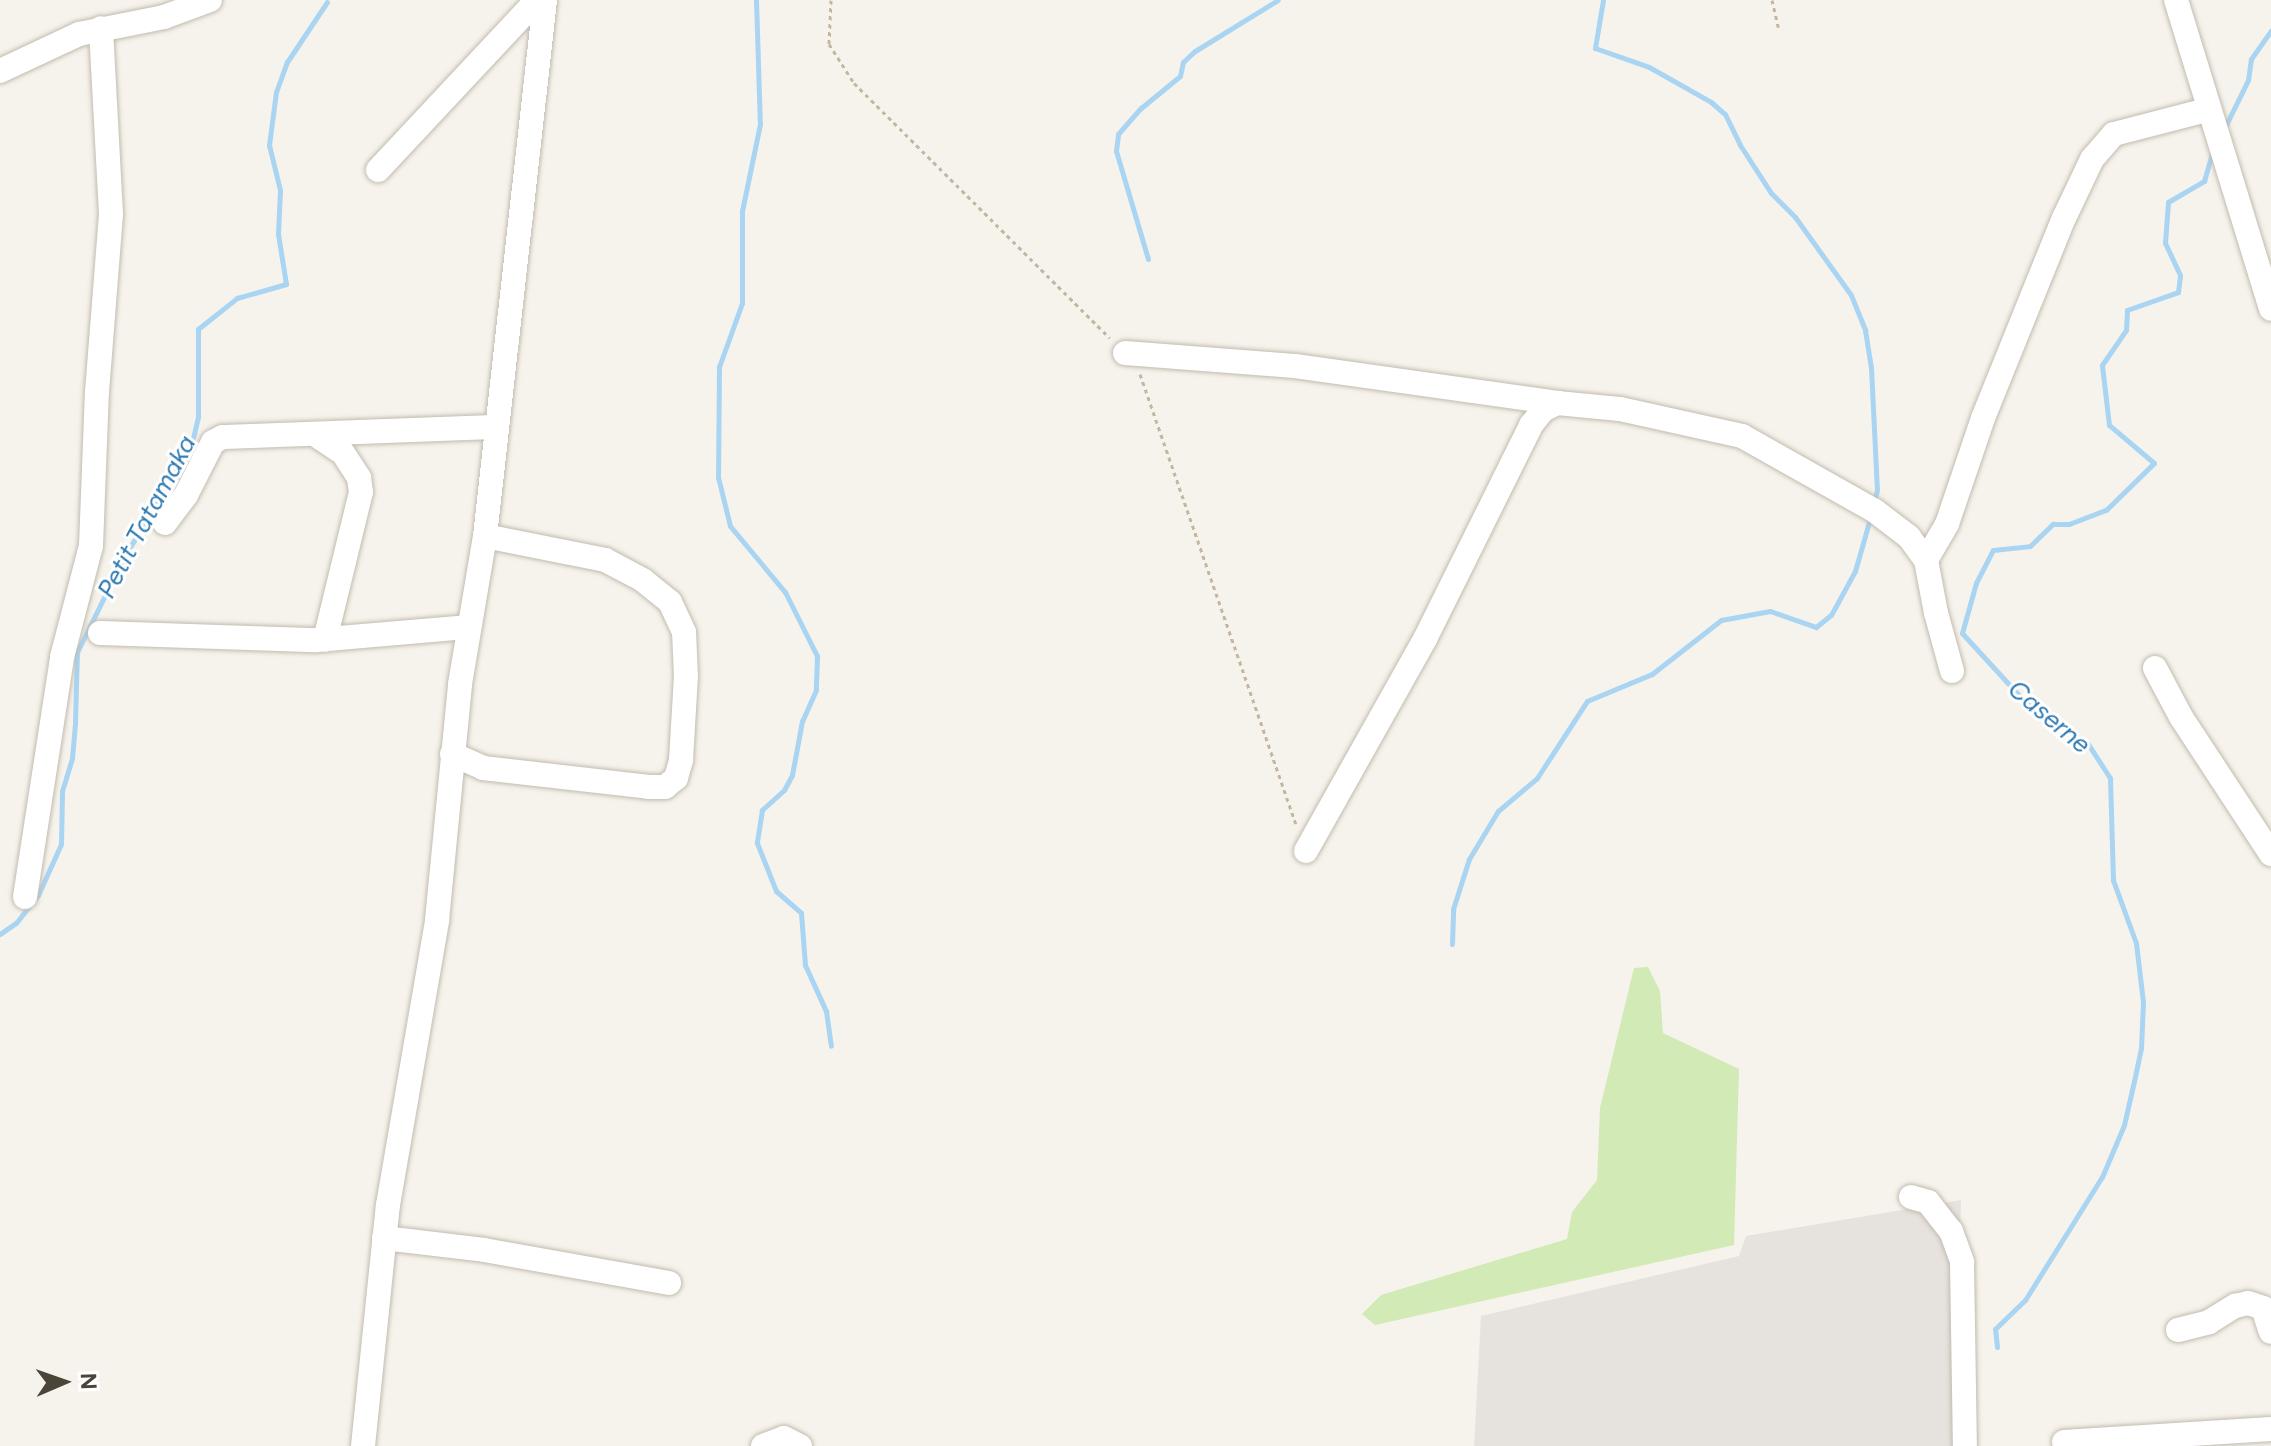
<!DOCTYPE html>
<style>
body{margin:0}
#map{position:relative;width:2271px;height:1446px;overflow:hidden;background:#f6f3ec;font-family:Figtree,sans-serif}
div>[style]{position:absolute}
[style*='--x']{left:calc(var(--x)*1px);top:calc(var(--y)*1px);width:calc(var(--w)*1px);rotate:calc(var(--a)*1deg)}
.industrial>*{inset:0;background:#e6e2dd}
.green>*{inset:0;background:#d2eab5}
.stream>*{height:5px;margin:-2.5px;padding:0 2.5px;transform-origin:2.5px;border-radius:2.5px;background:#a9d4f2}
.path>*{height:3px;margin-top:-1.5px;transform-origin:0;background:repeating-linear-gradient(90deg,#c4b79f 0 4px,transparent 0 8px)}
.roads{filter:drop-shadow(0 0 2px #c2bbae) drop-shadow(0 0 2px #c2bbae)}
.minor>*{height:24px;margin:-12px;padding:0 12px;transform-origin:12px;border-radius:12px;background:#fff}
span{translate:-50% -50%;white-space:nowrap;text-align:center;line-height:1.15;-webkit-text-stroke:6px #fff;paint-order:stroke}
.water-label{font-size:26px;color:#2e7ab2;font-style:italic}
.north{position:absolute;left:24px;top:1342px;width:80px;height:80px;-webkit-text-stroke:6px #fff;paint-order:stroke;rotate:88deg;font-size:22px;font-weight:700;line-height:32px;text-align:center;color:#4b4439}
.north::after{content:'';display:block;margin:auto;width:28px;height:36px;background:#4b4439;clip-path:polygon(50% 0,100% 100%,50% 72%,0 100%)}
</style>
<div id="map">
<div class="industrial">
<div style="clip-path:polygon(1961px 1200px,1956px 1446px,1474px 1446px,1481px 1316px,1739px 1256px,1746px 1236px)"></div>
</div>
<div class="green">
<div style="clip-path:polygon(1648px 967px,1660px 991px,1663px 1033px,1739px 1069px,1734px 1245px,1375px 1325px,1362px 1314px,1381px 1295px,1567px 1239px,1572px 1212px,1597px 1180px,1600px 1108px,1634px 968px)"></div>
</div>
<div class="stream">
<div style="--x:756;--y:0;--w:124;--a:88.2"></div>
<div style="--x:760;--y:124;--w:89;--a:101.7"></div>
<div style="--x:742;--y:211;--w:92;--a:90"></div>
<div style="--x:742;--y:303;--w:68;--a:109.8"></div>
<div style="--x:719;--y:367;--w:110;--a:90.5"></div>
<div style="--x:718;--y:477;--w:50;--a:76.2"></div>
<div style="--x:730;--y:526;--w:86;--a:50.2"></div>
<div style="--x:785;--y:592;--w:72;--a:63.4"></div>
<div style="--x:817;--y:656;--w:34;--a:92"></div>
<div style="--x:816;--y:690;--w:34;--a:114"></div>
<div style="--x:802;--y:721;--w:55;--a:100.5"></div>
<div style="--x:792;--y:775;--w:17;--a:118"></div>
<div style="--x:784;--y:790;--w:30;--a:138"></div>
<div style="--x:762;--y:810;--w:33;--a:99"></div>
<div style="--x:757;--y:843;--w:52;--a:68.4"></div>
<div style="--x:776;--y:891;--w:33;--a:41"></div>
<div style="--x:801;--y:913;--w:52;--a:85.6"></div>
<div style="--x:805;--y:965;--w:51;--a:65.5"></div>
<div style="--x:826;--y:1011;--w:35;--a:82"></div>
<div style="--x:1603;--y:0;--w:49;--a:99.5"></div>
<div style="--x:1595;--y:48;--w:57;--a:19.4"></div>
<div style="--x:1649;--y:67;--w:71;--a:29.4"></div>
<div style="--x:1711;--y:102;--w:18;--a:41"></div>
<div style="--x:1725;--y:114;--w:34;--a:64"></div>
<div style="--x:1740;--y:145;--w:57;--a:57.1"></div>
<div style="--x:1771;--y:193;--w:34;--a:45"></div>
<div style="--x:1795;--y:217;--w:96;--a:54.3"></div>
<div style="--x:1851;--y:295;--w:38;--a:68"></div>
<div style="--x:1865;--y:330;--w:38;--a:81"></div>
<div style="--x:1871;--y:368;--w:122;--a:87.2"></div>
<div style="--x:1877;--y:490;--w:11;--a:105"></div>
<div style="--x:2224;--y:129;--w:55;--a:-63.9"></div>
<div style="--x:2248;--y:80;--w:21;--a:-82"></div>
<div style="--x:2251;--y:59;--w:35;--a:-55"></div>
<div style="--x:1148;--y:259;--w:113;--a:-106.5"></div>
<div style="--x:1116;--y:151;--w:17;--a:-83"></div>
<div style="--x:1118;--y:134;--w:35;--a:-49"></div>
<div style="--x:1141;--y:108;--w:50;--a:-39.4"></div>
<div style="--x:1180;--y:76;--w:14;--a:-78"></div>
<div style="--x:1183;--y:62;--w:16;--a:-43"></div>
<div style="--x:1195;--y:51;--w:97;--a:-31.6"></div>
<div style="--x:0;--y:934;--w:19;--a:-35"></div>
<div style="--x:16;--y:923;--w:36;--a:-52"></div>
<div style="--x:38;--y:895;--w:56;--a:-65.7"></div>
<div style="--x:61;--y:844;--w:53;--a:-88.9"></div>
<div style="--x:62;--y:791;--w:34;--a:-73"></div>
<div style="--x:72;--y:758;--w:36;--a:-85"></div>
<div style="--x:75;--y:722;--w:70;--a:-88.4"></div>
<div style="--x:77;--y:652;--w:106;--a:-63.7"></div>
<div style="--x:124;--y:557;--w:129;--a:-58.7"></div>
<div style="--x:191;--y:447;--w:32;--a:-77"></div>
<div style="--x:198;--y:416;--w:87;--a:-90"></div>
<div style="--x:198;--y:329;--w:50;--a:-38.5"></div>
<div style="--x:237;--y:298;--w:51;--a:-15.9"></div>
<div style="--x:286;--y:284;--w:51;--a:-99.1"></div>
<div style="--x:278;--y:234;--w:44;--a:-87.4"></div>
<div style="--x:280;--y:190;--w:46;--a:-103.7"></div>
<div style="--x:269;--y:145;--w:53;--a:-82.5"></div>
<div style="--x:276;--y:92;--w:32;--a:-70"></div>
<div style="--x:287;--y:62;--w:72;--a:-56.3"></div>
<div style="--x:1452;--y:944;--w:35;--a:-88"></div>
<div style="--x:1453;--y:909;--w:52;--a:-72.3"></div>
<div style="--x:1469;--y:859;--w:56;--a:-58.9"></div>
<div style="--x:1498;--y:811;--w:51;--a:-40.2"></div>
<div style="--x:1537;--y:778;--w:92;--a:-57"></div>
<div style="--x:1587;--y:701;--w:70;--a:-22.6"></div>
<div style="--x:1652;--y:674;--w:88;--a:-38"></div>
<div style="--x:1721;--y:620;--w:50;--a:-10.4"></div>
<div style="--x:1770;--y:611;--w:49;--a:19.2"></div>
<div style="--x:1816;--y:627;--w:19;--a:-39"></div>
<div style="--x:1831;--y:615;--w:50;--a:-61.4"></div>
<div style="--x:1855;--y:571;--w:58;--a:-74.1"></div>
<div style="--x:1997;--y:1347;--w:18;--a:-96"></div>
<div style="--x:1995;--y:1329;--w:42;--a:-44"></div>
<div style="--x:2025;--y:1300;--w:145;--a:-58"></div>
<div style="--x:2102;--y:1177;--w:56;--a:-67.1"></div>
<div style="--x:2124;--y:1125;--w:45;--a:-77.2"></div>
<div style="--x:2134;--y:1081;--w:33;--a:-78"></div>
<div style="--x:2141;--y:1049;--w:47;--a:-87.6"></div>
<div style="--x:2143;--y:1002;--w:59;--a:-96.8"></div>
<div style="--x:2136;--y:943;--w:67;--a:-110.1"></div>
<div style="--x:2113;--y:880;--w:102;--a:-91.7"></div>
<div style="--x:2110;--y:778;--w:40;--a:-122.9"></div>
<div style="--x:2088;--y:744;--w:73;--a:-146.7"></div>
<div style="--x:2027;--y:704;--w:96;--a:-132.5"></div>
<div style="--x:1962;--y:633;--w:52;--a:-74.4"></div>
<div style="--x:1976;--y:583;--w:37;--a:-63"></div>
<div style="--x:1993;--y:550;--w:37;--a:-6"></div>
<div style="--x:2030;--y:546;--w:32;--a:-44"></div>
<div style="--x:2053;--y:524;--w:16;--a:0"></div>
<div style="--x:2069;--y:524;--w:40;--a:-21"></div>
<div style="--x:2106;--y:510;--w:67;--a:-44.4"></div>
<div style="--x:2154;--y:463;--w:59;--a:-139.8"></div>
<div style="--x:2109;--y:425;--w:60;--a:-96.7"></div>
<div style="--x:2102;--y:365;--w:42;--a:-55.6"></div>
<div style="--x:2126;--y:330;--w:20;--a:-87"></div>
<div style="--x:2127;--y:310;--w:54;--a:-19.4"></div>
<div style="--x:2178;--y:292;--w:17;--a:-83"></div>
<div style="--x:2180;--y:275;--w:35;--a:-115"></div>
<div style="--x:2165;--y:243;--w:41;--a:-85.8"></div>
<div style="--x:2168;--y:202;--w:42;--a:-30.3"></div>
<div style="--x:2204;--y:181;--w:29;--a:-74"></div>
</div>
<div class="path">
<div style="--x:831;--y:0;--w:44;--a:92.6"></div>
<div style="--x:829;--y:44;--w:46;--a:57.3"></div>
<div style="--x:854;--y:83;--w:361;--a:44.9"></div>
<div style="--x:1772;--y:0;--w:28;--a:77"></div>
<div style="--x:1140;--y:374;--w:476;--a:70.9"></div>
</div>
<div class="roads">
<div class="minor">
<div style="--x:2176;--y:0;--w:323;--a:72.9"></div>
<div style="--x:0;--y:71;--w:87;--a:-25.1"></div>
<div style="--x:79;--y:34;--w:87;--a:-11.3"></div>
<div style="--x:164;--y:17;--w:49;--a:-20.3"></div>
<div style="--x:378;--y:170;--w:233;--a:-46.9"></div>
<div style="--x:1125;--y:353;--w:170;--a:4.4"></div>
<div style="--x:1295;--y:366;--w:265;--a:8"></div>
<div style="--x:316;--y:435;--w:32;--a:34"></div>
<div style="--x:343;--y:453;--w:30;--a:57"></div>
<div style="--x:359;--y:478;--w:14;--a:82"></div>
<div style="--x:361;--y:492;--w:152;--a:103.7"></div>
<div style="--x:165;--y:523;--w:35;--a:-53"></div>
<div style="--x:186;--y:495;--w:59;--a:-63"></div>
<div style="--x:213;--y:442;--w:11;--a:-27"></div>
<div style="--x:223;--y:437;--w:272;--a:-2.1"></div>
<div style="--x:100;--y:633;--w:216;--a:1.9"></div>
<div style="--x:316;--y:640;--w:154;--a:-4.9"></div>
<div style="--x:2155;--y:668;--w:55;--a:62"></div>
<div style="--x:2181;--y:717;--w:164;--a:56.7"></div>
<div style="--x:1952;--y:671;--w:60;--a:-105.4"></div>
<div style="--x:1936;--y:613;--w:54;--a:-100.7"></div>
<div style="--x:1926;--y:560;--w:42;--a:-59.7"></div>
<div style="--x:1947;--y:524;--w:112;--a:-71.2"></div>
<div style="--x:1983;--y:418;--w:216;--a:-68"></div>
<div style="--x:2064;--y:218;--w:65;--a:-64.6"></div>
<div style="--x:2092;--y:159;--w:33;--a:-49"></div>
<div style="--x:2114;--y:134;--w:96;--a:-14.5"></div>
<div style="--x:452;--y:754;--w:34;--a:24"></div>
<div style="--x:483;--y:768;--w:167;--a:6.5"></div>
<div style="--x:649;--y:787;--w:16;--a:0"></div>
<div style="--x:665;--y:787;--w:14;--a:-39"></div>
<div style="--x:676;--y:778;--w:19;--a:-74"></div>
<div style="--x:681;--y:760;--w:83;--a:-86.6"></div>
<div style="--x:686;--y:677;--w:45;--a:-92.5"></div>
<div style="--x:684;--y:632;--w:33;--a:-115"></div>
<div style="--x:670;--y:602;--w:35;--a:-141"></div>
<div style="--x:643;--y:580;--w:43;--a:-152.2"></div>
<div style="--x:605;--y:560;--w:122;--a:-168.7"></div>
<div style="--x:1306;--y:851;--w:243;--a:-60.7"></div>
<div style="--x:1425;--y:639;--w:239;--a:-63.6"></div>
<div style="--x:1531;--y:425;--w:19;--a:-51"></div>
<div style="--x:1543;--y:410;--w:16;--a:-27"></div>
<div style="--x:1557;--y:403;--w:63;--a:5.4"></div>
<div style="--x:1620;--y:409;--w:125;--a:12.5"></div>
<div style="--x:1742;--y:436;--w:153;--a:29.4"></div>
<div style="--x:1875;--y:511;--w:43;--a:37.4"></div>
<div style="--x:1909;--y:537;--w:29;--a:54"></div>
<div style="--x:25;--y:897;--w:243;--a:-81.2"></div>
<div style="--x:62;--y:657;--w:115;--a:-75.4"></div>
<div style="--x:91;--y:546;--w:154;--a:-87.8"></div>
<div style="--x:97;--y:392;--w:179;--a:-85.5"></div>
<div style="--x:111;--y:214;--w:186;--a:-93.1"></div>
<div style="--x:1911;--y:1197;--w:18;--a:16"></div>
<div style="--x:1928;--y:1202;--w:37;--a:52"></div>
<div style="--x:1951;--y:1231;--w:33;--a:70"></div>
<div style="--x:1962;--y:1262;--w:184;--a:89.1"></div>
<div style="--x:384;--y:1238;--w:101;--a:6.8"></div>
<div style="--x:484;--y:1250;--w:188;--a:10.1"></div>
<div style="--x:2178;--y:1330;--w:32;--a:-14"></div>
<div style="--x:2209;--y:1322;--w:31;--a:-32"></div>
<div style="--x:2235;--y:1306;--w:13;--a:-13"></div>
<div style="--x:2248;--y:1303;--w:16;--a:18"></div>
<div style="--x:2263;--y:1308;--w:25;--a:72"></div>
<div style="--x:2064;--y:1442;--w:207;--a:-3.6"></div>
<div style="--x:363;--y:1446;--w:242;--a:-84.1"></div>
<div style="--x:388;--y:1205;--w:289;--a:-80.2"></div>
<div style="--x:437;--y:920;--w:237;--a:-84.4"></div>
<div style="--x:460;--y:684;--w:150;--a:-80.4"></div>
<div style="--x:485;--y:536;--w:539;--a:-83.61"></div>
<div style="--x:763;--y:1446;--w:22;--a:-21"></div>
<div style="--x:784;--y:1438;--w:18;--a:27"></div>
</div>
</div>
<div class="water-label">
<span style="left:147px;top:517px;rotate:-62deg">Petit Tatamaka</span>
<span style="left:2049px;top:717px;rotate:40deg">Caserne</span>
</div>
<div class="north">N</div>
</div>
